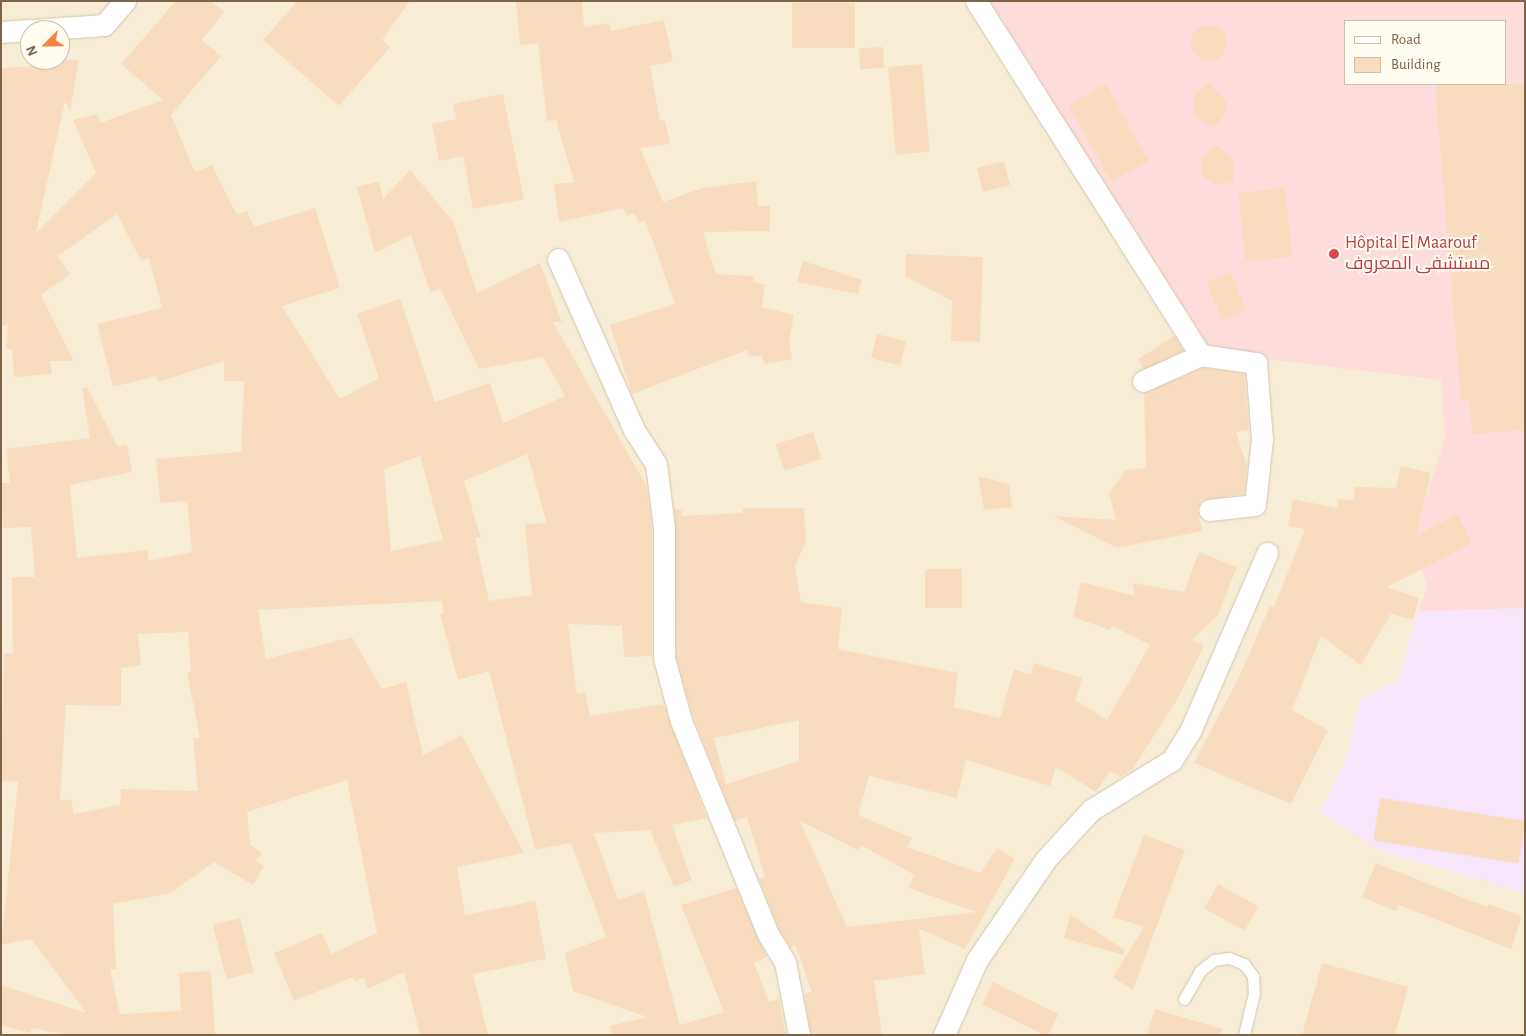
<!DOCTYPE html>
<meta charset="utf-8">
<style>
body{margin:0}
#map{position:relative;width:1526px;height:1036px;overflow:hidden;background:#fff9e9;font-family:"Alegreya Sans",Cairo,sans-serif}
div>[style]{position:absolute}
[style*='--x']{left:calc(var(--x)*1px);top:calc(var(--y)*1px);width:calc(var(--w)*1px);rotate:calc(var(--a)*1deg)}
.residential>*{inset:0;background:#f7edd6}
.education>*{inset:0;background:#f7e5fb}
.medical>*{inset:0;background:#fedcdb}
.building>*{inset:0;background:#f7ddbd;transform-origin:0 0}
.round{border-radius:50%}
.roads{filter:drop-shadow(0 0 1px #d3c3ac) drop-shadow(0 0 1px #d3c3ac)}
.lane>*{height:11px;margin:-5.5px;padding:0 5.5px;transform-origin:5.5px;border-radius:5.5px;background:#fff}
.street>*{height:21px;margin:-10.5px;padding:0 10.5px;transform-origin:10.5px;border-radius:10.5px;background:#fff}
.dots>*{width:14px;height:14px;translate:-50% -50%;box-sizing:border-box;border:2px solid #fffcf1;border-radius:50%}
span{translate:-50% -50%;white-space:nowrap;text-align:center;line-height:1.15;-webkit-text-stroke:4px #fffcf1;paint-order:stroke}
.health-label{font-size:18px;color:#be3a42}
.left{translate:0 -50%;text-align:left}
.frame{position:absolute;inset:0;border:2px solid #7d6348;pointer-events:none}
.legend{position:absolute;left:1344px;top:20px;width:162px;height:65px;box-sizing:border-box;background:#fffcf1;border:1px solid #cbbfad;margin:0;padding:6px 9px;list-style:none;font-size:15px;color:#7d6348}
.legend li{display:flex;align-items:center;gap:10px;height:25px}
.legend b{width:25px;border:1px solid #cbbfad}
.north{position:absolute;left:20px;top:20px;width:50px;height:50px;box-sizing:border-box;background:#fffcf1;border:1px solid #cbbfad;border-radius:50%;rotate:247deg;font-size:14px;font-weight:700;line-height:20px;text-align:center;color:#7d6348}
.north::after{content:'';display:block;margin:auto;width:18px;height:22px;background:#f58441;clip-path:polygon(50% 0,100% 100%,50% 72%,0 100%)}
</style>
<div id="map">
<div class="residential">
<div style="clip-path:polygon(evenodd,1px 1px,1525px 1px,1525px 1035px,1px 1035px,1px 1px,1345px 21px,1505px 21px,1505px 84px,1345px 84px,1345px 21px,1px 1px,30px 30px,60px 30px,60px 60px,30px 60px,30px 30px)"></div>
</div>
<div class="education">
<div style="clip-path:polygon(1525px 608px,1525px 893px,1379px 850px,1320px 812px,1345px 762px,1361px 698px,1398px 681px,1419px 611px)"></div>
</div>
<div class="medical">
<div style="clip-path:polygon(evenodd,985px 1px,1525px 1px,1525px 608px,1419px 611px,1427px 585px,1412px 541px,1445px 438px,1441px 380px,1208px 352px,985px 1px,1345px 21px,1505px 21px,1505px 84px,1345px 84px,1345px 21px)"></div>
</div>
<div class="building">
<div style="clip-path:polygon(evenodd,176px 1px,211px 1px,224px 12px,202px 40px,221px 56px,171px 115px,195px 172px,212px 165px,237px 215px,247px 211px,254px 227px,315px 208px,340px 288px,282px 306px,340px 399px,379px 378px,357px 314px,400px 299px,435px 402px,490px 383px,503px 423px,565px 396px,543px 357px,479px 369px,440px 289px,430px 292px,411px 235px,375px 253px,357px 187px,379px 181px,383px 199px,410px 170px,453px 221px,477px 293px,540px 263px,562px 322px,553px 322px,646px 485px,652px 528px,652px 656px,624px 657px,622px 626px,568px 624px,577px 694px,585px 691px,590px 716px,663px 704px,707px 818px,672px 825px,692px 880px,674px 887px,650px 830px,594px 833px,618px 900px,644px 891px,680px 1025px,724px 1012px,681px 905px,736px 888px,767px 957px,754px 963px,769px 1002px,779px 999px,786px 1035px,611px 1035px,610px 1026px,647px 1017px,573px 991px,565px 953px,606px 937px,571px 843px,535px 850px,489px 671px,458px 680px,440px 614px,444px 613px,442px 601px,258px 610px,266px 659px,352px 637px,382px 689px,406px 682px,423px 755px,462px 735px,524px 853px,457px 867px,465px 915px,535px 901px,546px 959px,473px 974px,488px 1035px,420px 1035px,404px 972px,368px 989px,364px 978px,355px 981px,353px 977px,294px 1001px,274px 953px,322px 933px,331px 954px,377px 933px,347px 780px,247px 812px,250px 845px,262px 853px,256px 861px,264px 866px,253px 885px,214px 862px,171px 893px,113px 904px,116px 969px,110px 969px,120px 1014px,181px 1011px,179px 973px,211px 971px,215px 1035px,68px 1035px,32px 1028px,30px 1033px,1px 1025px,1px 985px,86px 1013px,31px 939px,1px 945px,18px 782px,1px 781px,4px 653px,13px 653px,12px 577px,35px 577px,31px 527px,3px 528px,1px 483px,10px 483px,6px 449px,90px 438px,82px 388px,87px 387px,118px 447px,127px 444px,132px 472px,70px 485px,77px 558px,147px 550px,149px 561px,192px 552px,187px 501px,160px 503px,156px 459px,241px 452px,244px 381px,224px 381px,224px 361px,158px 382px,156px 376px,113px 387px,97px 324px,162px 308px,149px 258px,141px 261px,117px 214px,58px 256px,70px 274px,41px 295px,74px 361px,50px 361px,52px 374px,14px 377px,12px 349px,6px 349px,8px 324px,1px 327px,1px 68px,43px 66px,44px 60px,79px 60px,70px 112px,65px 101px,36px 233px,96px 173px,73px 120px,98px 114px,100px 123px,163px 100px,121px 64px,176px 1px,527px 454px,547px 523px,525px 524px,532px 595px,489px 601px,475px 538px,481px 538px,464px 481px,527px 454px,176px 1px,420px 456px,443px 540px,391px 551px,384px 469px,420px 456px,176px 1px,188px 632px,191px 672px,187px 673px,200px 738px,193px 738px,198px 791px,121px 789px,120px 805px,74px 814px,71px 799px,60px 801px,66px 705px,121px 706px,121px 668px,141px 665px,138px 634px,188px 632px)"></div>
<div style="clip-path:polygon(297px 1px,410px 1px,382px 40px,390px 47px,339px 106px,263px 40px)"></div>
<div style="clip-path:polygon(516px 1px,582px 1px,584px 27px,609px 23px,611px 31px,664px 20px,673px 61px,650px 66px,660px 121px,665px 120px,670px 144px,640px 148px,663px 202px,702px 188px,756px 181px,758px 206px,770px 206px,770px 231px,703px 232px,716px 274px,754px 276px,753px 282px,765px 284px,762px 307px,794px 315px,789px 341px,792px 359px,764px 364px,762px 356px,748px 357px,747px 350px,632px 394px,610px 325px,675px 304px,645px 220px,639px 223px,634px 213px,627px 216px,623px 208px,559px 222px,554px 184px,574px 182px,556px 120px,547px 121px,538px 43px,520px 45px)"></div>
<div style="left:792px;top:3px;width:63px;height:45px"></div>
<div class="round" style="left:1191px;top:25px;width:36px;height:36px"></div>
<div style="left:883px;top:47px;width:21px;height:24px;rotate:87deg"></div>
<div style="left:922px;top:64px;width:88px;height:34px;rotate:85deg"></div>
<div style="clip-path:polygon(1210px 83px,1227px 103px,1225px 114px,1214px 128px,1198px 119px,1192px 108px,1197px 92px)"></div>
<div style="left:1106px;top:84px;width:88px;height:43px;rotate:61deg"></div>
<div style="clip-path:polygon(1435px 84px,1525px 84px,1525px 430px,1472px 434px,1470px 400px,1461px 401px)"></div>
<div style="clip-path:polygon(503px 94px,524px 199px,473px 209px,463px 156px,439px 161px,432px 124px,456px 119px,453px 104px)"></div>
<div style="clip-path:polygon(1217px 145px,1233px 159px,1234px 182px,1217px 185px,1202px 176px,1201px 159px)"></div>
<div style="left:1004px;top:161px;width:25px;height:28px;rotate:76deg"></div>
<div style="left:1285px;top:188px;width:69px;height:47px;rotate:84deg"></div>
<div style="clip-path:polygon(906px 254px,983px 257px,980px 342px,951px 341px,952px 301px,905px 276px)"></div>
<div style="clip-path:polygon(803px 261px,862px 280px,858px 294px,797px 282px)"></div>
<div style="left:1230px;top:272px;width:41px;height:26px;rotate:67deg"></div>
<div style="left:877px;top:334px;width:30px;height:25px;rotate:14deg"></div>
<div style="left:1174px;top:336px;width:17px;height:43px;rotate:57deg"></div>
<div style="clip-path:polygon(1203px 368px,1244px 374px,1249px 430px,1236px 432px,1247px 466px,1244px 494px,1201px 500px,1197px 511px,1203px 531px,1117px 548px,1053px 516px,1116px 520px,1109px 493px,1126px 470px,1146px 468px,1144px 393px)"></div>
<div style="left:813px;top:432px;width:28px;height:39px;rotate:72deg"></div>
<div style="clip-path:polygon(1401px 466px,1431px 473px,1416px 536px,1457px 514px,1472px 543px,1387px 587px,1419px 598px,1413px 620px,1391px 614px,1361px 665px,1321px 636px,1292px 710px,1328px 730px,1291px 804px,1194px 763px,1239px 677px,1270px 606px,1274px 607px,1305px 529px,1288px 526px,1293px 499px,1337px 508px,1338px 499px,1354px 500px,1355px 487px,1396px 488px)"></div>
<div style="clip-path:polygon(978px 476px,1009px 484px,1012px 507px,984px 510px)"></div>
<div style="clip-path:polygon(evenodd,743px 508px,804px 508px,806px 542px,795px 566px,801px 602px,842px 608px,838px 649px,958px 673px,954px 707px,1000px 718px,1014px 669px,1031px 675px,1034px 663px,1082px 678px,1075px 700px,1107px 720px,1150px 645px,1112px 626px,1110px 630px,1073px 617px,1081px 582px,1135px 596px,1132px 583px,1184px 592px,1199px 552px,1237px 567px,1218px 615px,1192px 640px,1204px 646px,1177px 700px,1132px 770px,1120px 777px,1110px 771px,1096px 792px,1056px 767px,1050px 786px,966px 760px,957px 798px,869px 776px,858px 815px,912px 838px,907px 847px,980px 873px,997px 848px,1015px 859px,965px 949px,919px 929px,925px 974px,874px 981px,882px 1035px,811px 1035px,804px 994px,812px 992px,795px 945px,790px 947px,779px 928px,759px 879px,765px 877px,747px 817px,735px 821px,693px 717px,676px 656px,674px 509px,684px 509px,681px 516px,743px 513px,743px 508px,799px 720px,799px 761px,726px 784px,714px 738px,799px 720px,743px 508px,800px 821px,858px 850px,861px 845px,914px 875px,909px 888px,976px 912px,847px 927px,800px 821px)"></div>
<div style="left:925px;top:569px;width:37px;height:39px"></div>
<div style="left:1380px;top:798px;width:147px;height:43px;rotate:9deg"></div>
<div style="clip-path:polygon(1144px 835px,1185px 850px,1133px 990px,1113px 977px,1144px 927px,1113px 917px)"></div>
<div style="clip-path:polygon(1376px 863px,1487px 907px,1489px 904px,1522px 916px,1511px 949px,1399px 905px,1396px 911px,1362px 897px)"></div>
<div style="left:1218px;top:884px;width:46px;height:28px;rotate:29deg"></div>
<div style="clip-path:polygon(1070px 915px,1125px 950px,1123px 955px,1064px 938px)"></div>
<div style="left:240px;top:918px;width:56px;height:28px;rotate:76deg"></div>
<div style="clip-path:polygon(1322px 963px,1408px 987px,1395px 1035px,1302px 1035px)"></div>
<div style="left:993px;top:982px;width:73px;height:25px;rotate:26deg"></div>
<div style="clip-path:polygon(1155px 1009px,1222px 1029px,1221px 1035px,1147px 1035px)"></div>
</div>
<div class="roads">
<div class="lane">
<div style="--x:1184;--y:999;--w:32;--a:-60"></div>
<div style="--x:1200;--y:971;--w:18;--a:-38"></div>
<div style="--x:1214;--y:960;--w:15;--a:-8"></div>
<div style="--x:1229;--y:958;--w:16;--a:22"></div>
<div style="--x:1244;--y:964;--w:15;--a:53"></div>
<div style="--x:1253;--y:976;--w:17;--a:87"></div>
<div style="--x:1254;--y:993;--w:43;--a:103.4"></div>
</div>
<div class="street">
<div style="--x:976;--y:1;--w:419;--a:57.6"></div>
<div style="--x:1201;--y:355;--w:56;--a:8.3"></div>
<div style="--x:1256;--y:363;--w:76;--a:85.5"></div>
<div style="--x:1262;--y:439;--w:66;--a:96.1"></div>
<div style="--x:1255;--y:505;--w:46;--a:173.8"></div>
<div style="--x:34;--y:30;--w:70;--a:-4.1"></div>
<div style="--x:104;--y:25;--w:32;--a:-49"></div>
<div style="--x:1;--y:32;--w:29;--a:-4"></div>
<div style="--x:558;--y:259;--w:187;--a:66"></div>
<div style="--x:634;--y:430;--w:40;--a:57.1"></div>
<div style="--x:656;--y:464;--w:64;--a:82.8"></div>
<div style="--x:664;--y:527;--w:131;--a:90"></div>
<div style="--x:664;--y:658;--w:65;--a:74.9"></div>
<div style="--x:681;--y:721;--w:230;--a:67.8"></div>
<div style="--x:768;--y:934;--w:33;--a:59"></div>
<div style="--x:785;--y:962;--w:74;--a:79.1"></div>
<div style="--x:1143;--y:381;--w:64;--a:-24.1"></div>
<div style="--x:944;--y:1035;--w:82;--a:-66.3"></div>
<div style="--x:977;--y:960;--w:122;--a:-55.7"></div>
<div style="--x:1046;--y:859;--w:67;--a:-47.4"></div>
<div style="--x:1091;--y:810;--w:95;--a:-31.7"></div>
<div style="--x:1172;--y:760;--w:36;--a:-58"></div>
<div style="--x:1191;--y:729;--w:192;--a:-66.6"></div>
</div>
</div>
<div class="dots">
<div style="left:1334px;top:254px;background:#e0444e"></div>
</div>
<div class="health-label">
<span class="left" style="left:1345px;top:254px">Hôpital El Maarouf<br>مستشفى المعروف</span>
</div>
<div class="frame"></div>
<ul class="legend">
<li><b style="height:6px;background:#fff"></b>Road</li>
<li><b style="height:14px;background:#f7ddbd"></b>Building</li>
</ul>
<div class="north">N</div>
</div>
